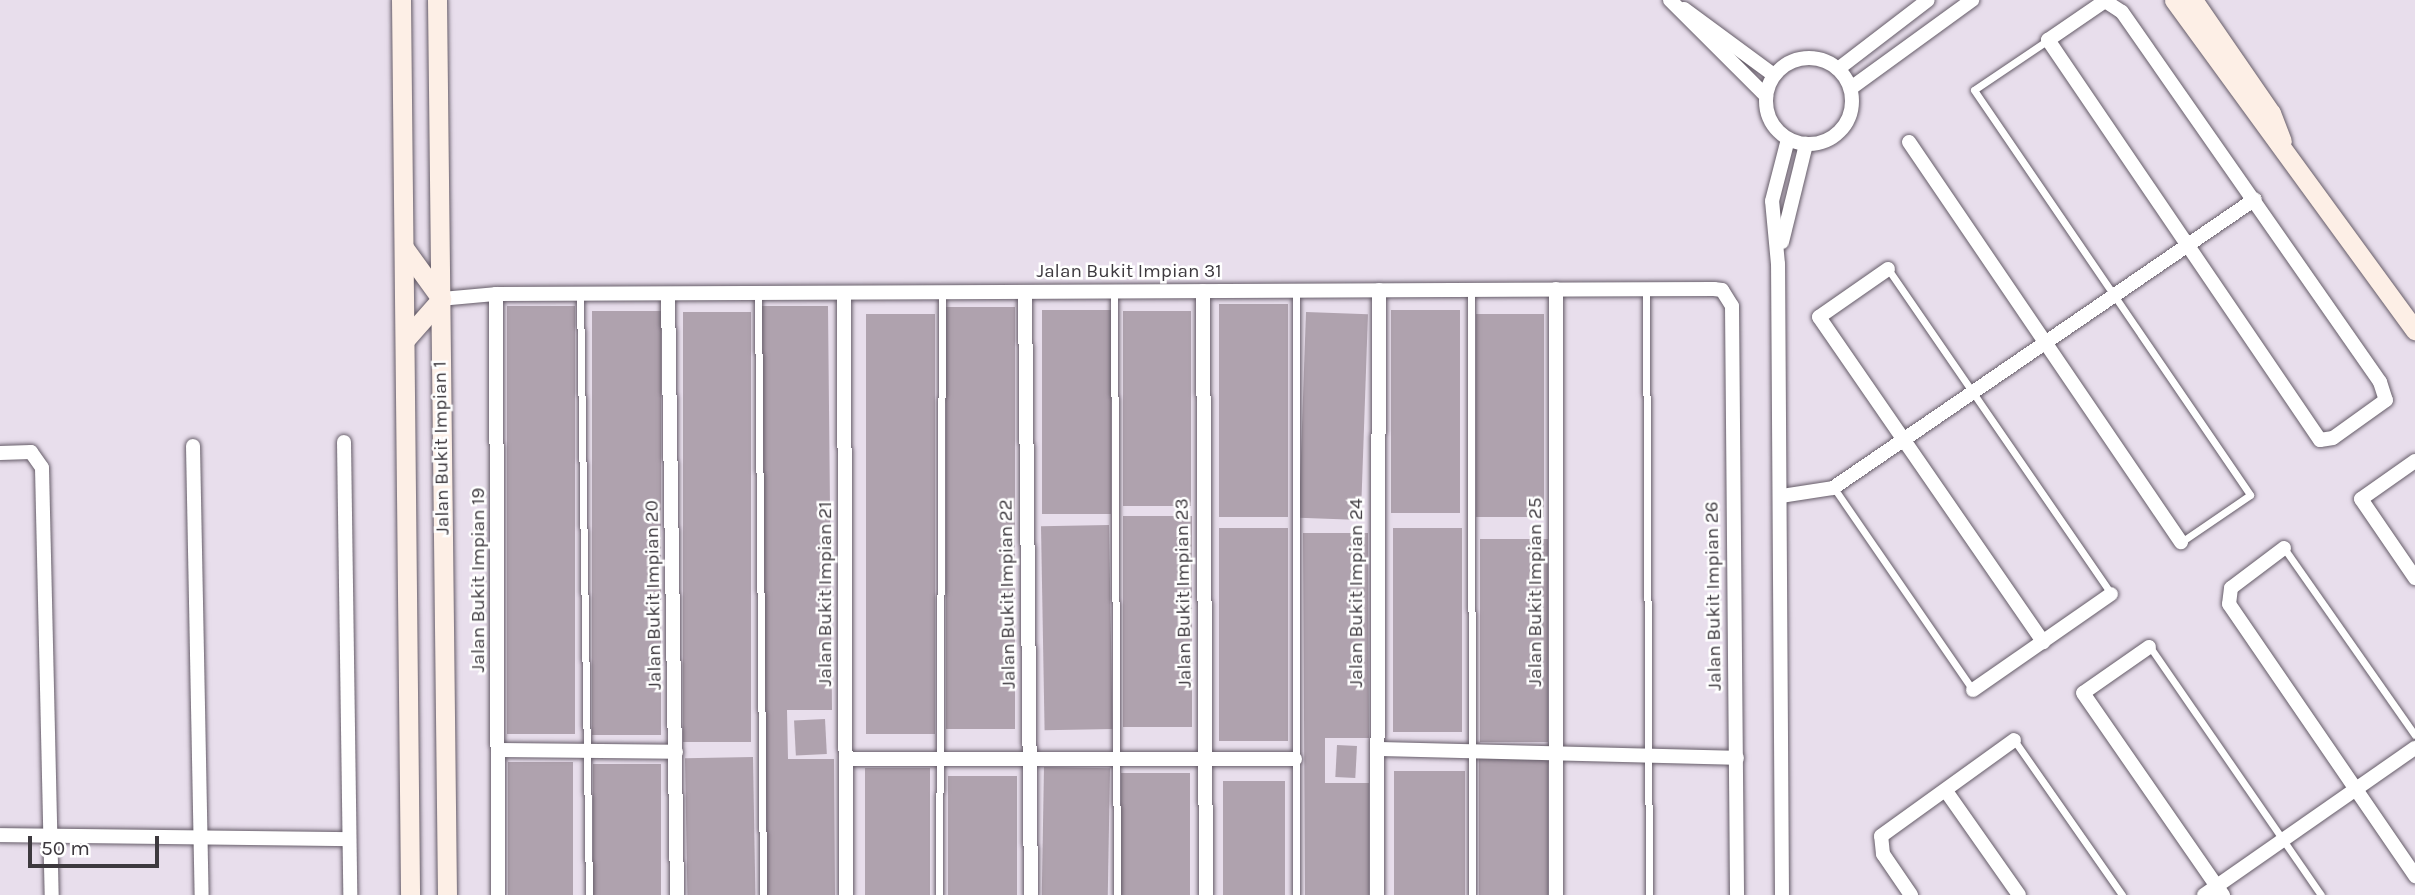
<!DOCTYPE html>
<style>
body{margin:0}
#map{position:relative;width:2415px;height:895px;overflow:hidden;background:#e8deec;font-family:Karla,sans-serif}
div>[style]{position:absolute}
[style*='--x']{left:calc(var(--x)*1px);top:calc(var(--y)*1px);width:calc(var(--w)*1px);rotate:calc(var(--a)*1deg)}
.building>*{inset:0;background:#afa2ae;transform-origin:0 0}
.roads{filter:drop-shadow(0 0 2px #655c68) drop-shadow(0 0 2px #655c68)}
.lane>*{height:7px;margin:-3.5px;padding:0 3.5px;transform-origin:3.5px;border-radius:3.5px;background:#fff}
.street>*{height:14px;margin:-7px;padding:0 7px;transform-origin:7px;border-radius:7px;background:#fff}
.street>.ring{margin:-7px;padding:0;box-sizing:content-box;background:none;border:14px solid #fff;border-radius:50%}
.secondary>*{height:19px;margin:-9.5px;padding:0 9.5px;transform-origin:9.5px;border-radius:9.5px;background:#fdefe6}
span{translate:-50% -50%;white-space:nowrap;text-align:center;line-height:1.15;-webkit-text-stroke:5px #fff;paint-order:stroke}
.street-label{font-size:19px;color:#3d393e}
.scale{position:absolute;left:28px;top:836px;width:131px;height:32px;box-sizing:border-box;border:4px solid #3d393e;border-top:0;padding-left:9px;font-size:21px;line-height:24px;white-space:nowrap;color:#3d393e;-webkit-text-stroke:5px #fff;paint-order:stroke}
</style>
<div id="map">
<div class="building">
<div style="left:1219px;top:304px;width:69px;height:213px"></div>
<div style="left:507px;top:306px;width:68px;height:428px"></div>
<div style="clip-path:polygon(762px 306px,828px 306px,832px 710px,787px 710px,788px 759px,834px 759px,835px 895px,767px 895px)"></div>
<div style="left:946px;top:307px;width:69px;height:422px"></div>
<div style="left:1111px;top:310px;width:204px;height:69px;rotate:90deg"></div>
<div style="left:1391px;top:310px;width:69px;height:203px"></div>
<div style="left:592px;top:311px;width:69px;height:424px"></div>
<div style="left:1123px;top:311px;width:68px;height:195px"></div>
<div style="left:683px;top:312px;width:68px;height:430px"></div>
<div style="left:1306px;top:312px;width:62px;height:206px;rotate:2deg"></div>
<div style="left:935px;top:314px;width:420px;height:69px;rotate:90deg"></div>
<div style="left:1476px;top:314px;width:68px;height:203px"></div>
<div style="left:1123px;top:516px;width:69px;height:211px"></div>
<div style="left:1109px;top:525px;width:204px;height:68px;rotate:89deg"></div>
<div style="left:1219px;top:528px;width:69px;height:213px"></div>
<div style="left:1393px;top:528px;width:69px;height:204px"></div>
<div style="clip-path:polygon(1303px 533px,1368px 533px,1369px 738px,1325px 738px,1325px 783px,1369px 783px,1369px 895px,1305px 895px)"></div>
<div style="left:1480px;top:539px;width:68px;height:203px"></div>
<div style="left:825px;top:719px;width:35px;height:31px;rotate:87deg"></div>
<div style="left:1337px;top:745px;width:20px;height:32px;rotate:3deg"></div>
<div style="left:1479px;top:756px;width:69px;height:139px"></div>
<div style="left:753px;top:757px;width:138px;height:68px;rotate:89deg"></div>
<div style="left:508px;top:762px;width:65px;height:133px"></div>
<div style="left:593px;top:764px;width:68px;height:131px"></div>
<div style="left:1044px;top:767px;width:66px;height:128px;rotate:1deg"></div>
<div style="left:865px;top:768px;width:65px;height:127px"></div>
<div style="left:1394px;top:771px;width:71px;height:124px"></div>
<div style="left:1121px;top:773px;width:69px;height:122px"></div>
<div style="left:1017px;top:776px;width:119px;height:69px;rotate:90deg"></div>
<div style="left:1223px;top:781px;width:62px;height:114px"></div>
</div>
<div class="roads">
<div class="lane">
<div style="--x:2048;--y:40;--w:89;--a:146"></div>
<div style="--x:1974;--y:90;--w:490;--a:55.7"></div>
<div style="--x:2250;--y:495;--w:83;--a:145.7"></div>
<div style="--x:1888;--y:269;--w:394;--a:55.5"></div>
<div style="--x:1471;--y:290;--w:605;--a:89.91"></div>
<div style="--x:1646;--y:290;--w:605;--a:89.72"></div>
<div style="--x:1114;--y:291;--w:604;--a:89.72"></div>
<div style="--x:758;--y:293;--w:602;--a:89.52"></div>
<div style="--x:580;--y:294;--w:601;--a:89.14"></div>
<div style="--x:1834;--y:488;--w:245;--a:55.5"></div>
<div style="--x:2284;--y:548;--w:228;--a:55"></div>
<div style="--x:2150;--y:647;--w:301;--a:55.4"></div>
<div style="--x:2014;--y:740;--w:189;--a:55.1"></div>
<div style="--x:939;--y:895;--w:603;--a:-89.71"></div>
<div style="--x:1296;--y:895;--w:605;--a:-90"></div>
</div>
<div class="street">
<div style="--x:1670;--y:0;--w:136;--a:45"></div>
<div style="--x:2105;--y:1;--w:20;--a:33"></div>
<div style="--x:2122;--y:12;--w:451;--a:55.1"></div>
<div style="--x:2380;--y:382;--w:19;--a:72"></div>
<div style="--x:2386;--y:400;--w:65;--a:144.4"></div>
<div style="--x:2333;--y:438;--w:13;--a:171"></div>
<div style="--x:2320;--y:440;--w:484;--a:-124.2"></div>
<div style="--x:2048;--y:40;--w:69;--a:-34.4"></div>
<div style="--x:1684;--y:9;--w:112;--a:36.3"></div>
<div class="ring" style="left:1766px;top:58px;width:72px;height:72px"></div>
<div style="--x:1838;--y:69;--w:113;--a:-37.5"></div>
<div style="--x:1851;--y:88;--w:150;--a:-36"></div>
<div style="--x:1909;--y:142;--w:484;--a:55.8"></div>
<div style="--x:1782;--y:242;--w:101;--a:-76.2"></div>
<div style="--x:1888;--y:269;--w:84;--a:145.2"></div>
<div style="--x:1819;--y:317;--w:395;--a:55.4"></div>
<div style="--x:1556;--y:289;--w:606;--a:90"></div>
<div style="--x:1203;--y:291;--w:604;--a:89.72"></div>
<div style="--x:1025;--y:292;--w:603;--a:89.43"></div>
<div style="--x:844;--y:293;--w:602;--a:89.81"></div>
<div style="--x:668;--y:294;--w:601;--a:89.14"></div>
<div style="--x:441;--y:299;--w:55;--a:-5.2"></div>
<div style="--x:344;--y:442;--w:453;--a:89.2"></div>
<div style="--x:193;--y:446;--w:449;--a:88.9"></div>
<div style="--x:0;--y:453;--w:31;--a:-2"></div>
<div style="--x:31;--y:452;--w:19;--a:55"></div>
<div style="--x:42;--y:468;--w:427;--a:88.7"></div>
<div style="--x:2415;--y:461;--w:66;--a:144.9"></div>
<div style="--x:2361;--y:499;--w:96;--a:55.6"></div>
<div style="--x:1781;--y:496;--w:53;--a:-8.7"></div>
<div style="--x:1833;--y:488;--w:511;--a:-34.4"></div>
<div style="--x:2284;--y:548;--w:66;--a:143"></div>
<div style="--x:2231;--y:588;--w:16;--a:97"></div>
<div style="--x:2229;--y:604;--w:330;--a:55.6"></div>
<div style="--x:2149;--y:647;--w:80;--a:145.1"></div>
<div style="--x:2083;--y:693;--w:246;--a:55.3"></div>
<div style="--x:1973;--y:690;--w:168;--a:-34.8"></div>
<div style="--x:1377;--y:749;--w:360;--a:1.4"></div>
<div style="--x:499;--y:750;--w:177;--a:0.6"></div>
<div style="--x:846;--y:759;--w:449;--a:0"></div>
<div style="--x:1946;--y:791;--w:127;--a:54.9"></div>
<div style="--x:0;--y:835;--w:349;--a:0.7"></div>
<div style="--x:498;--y:895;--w:601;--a:-90.19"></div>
<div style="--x:496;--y:294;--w:1218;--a:-0.24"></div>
<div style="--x:1714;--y:289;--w:8;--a:7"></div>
<div style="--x:1722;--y:290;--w:19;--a:58"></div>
<div style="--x:1732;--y:306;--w:589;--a:89.51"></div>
<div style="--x:1377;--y:895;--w:605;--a:-89.81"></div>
<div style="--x:1782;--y:895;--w:631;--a:-90.36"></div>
<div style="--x:1778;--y:264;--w:63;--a:-95.4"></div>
<div style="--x:1772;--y:201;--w:64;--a:-75.5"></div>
<div style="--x:1911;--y:895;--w:50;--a:-124.3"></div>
<div style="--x:1883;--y:854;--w:18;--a:-96"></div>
<div style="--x:1881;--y:836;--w:164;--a:-35.8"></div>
<div style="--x:2204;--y:895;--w:257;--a:-34.9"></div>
</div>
<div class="secondary">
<div style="--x:401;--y:0;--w:895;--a:89.42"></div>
<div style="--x:437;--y:0;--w:895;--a:89.36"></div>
<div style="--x:2174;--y:0;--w:409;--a:53.9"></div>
<div style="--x:2193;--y:0;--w:137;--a:55.4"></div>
<div style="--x:2271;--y:113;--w:30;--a:69"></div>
<div style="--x:405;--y:249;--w:62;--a:54.2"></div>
<div style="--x:405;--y:340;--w:55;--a:-48.7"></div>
</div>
</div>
<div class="street-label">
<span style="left:1129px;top:272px">Jalan Bukit Impian 31</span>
<span style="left:442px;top:448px;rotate:-91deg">Jalan Bukit Impian 1</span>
<span style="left:479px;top:580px;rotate:-90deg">Jalan Bukit Impian 19</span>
<span style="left:1536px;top:592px;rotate:-90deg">Jalan Bukit Impian 25</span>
<span style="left:1184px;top:593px;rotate:-91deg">Jalan Bukit Impian 23</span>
<span style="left:1357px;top:593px;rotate:-90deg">Jalan Bukit Impian 24</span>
<span style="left:826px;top:594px;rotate:-90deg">Jalan Bukit Impian 21</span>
<span style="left:1008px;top:594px;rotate:-91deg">Jalan Bukit Impian 22</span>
<span style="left:654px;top:595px;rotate:-91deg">Jalan Bukit Impian 20</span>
<span style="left:1714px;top:596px;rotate:-91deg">Jalan Bukit Impian 26</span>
</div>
<div class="scale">50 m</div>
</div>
